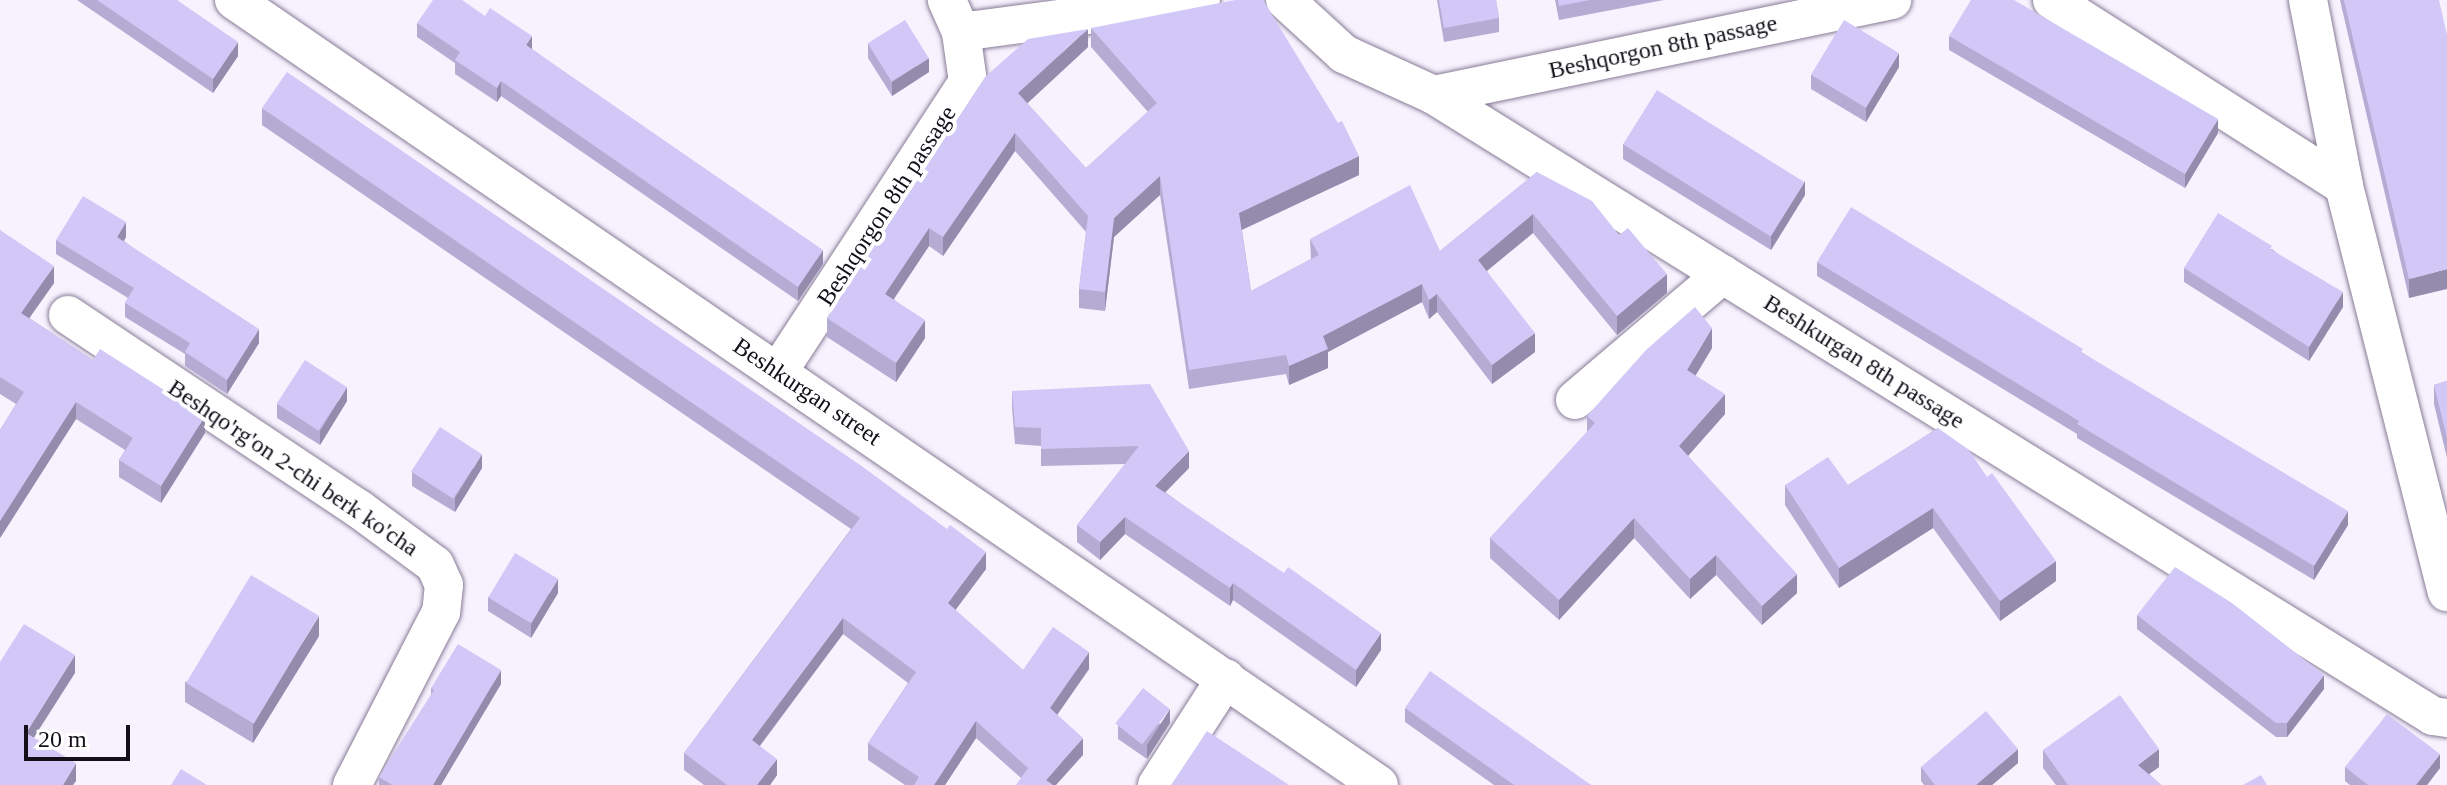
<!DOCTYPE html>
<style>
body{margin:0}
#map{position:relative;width:2447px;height:785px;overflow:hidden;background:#f7f2fe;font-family:Georgia,serif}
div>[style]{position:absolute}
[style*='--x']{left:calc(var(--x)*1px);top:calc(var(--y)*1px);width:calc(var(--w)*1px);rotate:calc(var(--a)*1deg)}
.roads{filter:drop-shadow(0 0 2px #887c97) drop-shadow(0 0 2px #887c97)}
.minor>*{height:38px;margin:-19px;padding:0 19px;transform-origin:19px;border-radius:19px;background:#fff}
.wall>*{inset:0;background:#b5acd4}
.shaded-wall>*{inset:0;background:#938cad}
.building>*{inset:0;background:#d2c8f7;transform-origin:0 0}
span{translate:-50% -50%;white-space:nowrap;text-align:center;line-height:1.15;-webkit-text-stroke:8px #fff;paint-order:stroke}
.street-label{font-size:24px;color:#140f19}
.scale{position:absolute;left:24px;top:725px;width:106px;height:36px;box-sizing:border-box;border:4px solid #140f19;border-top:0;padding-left:10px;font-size:24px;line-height:28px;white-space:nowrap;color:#140f19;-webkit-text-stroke:6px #fff;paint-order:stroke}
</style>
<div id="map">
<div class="roads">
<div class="minor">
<div style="--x:234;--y:0;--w:1388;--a:34.43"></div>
<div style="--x:1285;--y:0;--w:80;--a:42.5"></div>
<div style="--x:1344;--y:54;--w:99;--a:24.5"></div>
<div style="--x:1434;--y:95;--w:1176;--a:31.87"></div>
<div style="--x:2433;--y:716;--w:14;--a:8"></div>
<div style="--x:2052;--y:0;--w:346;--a:32.5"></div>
<div style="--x:2308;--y:0;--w:189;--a:79"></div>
<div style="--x:2344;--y:186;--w:419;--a:75.8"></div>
<div style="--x:961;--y:32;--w:242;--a:-7.6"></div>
<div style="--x:1434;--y:95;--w:468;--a:-11.7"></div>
<div style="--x:68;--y:315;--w:350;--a:33.7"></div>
<div style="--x:359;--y:509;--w:94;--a:36.4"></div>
<div style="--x:435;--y:565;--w:22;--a:66"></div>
<div style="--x:444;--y:585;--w:27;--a:96"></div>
<div style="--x:441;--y:612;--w:195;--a:117.2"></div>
<div style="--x:778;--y:372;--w:347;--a:-56.8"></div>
<div style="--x:968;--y:82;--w:50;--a:-98"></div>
<div style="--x:961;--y:32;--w:35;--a:-114"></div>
<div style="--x:1575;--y:400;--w:194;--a:-40.4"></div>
<div style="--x:1157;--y:785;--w:127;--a:-57.2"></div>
</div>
</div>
<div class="wall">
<div style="clip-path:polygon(77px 0,177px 0,238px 56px,213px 93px)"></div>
<div style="clip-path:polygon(1437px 0,1496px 0,1499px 18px,1499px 32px,1444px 42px)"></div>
<div style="clip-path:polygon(1555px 0,1664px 0,1559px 20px)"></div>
<div style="clip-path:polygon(2340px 0,2439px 0,2409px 298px)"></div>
<div style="clip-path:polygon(417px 23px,532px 49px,823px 264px,798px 301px,501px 96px,497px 102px,455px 74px,455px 63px,417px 37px)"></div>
<div style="clip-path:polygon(1091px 28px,1359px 175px,1242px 230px,1251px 291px,1311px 259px,1310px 239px,1440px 251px,1537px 172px,1667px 293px,1617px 335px,1533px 233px,1487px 271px,1535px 352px,1492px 384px,1437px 312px,1429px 319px,1422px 302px,1328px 352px,1328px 368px,1289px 385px,1286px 374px,1189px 389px,1160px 195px,1114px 237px,1105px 311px,1079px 308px,1079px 289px,1086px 232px,1015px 151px,943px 256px,929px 246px,894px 299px,925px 338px,896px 382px,827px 337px,827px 318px,986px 76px,1088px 47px,1027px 103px,1086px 168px,1148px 112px,1091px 47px)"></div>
<div style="clip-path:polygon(1949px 36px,2218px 133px,2185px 188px,1949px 50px)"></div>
<div style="clip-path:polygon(868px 44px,929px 72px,892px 96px,868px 58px)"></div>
<div style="clip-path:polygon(1899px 67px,1866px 122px,1811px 89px,1811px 75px)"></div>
<div style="clip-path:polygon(262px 108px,986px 569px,955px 610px,1023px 670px,1089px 669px,1057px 715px,1083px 755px,1021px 778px,976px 738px,945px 785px,905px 785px,868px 760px,868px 743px,908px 683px,843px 634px,760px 746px,777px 775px,770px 785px,704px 785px,684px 770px,684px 753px,851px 529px,262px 125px)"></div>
<div style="clip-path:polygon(1623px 144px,1805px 195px,1771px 250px,1623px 159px)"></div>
<div style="clip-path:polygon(0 230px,54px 283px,29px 318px,205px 433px,161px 503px,119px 477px,119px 460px,125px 450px,76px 419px,0 538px,0 430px,16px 404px,0 394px)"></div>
<div style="clip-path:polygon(126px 237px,124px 241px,259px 343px,227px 394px,185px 366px,185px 354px,125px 317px,125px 303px,128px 298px,56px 254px,56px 240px)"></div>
<div style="clip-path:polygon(2272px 249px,2343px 307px,2309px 361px,2184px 282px,2184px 268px)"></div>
<div style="clip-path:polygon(1817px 262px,2083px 353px,2348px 525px,2314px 580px,2077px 438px,2077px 434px,1817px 276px)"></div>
<div style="clip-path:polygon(1712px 348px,1695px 376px,1725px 414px,1688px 456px,1797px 593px,1762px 625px,1716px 575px,1690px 599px,1634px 538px,1559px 620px,1490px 558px,1490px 538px,1587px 432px,1587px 416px)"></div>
<div style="clip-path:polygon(2447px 381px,2447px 458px,2434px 404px,2434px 385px)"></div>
<div style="clip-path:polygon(1012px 391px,1189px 468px,1165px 492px,1381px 650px,1356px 687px,1233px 600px,1230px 606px,1125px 534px,1100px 560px,1077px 542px,1077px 525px,1125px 464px,1041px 466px,1041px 446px,1015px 444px,1012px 408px)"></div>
<div style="clip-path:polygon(347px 401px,320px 445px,277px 418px,277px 404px)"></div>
<div style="clip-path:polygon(1938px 428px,2056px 581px,2000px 621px,1933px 528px,1839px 588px,1785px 505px,1785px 485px,1848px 485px)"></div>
<div style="clip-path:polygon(482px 468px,455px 512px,412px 486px,412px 472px)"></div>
<div style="clip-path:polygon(558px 593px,531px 638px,488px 611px,488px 597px)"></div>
<div style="clip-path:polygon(2137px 615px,2324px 689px,2287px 737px,2276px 737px,2137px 629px)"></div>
<div style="clip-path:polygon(319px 636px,253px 743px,185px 702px,185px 682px)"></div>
<div style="clip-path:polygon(501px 684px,441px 785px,379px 785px,379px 777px,431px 695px,431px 688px)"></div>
<div style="clip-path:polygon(1405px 708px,1591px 785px,1494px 785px,1405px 722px)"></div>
<div style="clip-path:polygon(1170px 723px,1147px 759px,1118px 739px,1118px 725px)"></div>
<div style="clip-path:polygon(2043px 750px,2159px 767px,2149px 774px,2161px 785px,2056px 785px,2043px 768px)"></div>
<div style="clip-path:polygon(2018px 763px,1992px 785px,1924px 785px,1921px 781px,1921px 767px)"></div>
<div style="clip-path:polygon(2345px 767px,2440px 768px,2427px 785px,2350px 785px,2345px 781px)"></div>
</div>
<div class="shaded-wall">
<div style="clip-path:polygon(1088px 29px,1088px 47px,1018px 112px,1018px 93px)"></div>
<div style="clip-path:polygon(532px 36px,532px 50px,526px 45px)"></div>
<div style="clip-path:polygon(238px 42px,238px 56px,213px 93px,213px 79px)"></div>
<div style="clip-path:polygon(1899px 53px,1899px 67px,1866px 122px,1866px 108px)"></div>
<div style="clip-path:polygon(929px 58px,929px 72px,892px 96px,892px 82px)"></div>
<div style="clip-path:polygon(501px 81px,501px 96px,497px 102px,497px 88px)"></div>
<div style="clip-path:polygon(2218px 119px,2218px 133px,2185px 188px,2185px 174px)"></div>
<div style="clip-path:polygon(1015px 133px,1015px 151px,943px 256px,943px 237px)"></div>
<div style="clip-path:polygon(1359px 156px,1359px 175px,1239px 231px,1239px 213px)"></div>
<div style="clip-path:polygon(1160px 176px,1160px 195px,1114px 237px,1105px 311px,1105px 292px,1114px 218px)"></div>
<div style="clip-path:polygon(1805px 181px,1805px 195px,1771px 250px,1771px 236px)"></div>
<div style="clip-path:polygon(1533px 214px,1533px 233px,1478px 278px,1478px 260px)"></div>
<div style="clip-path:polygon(126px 222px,126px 237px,117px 251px,117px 237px)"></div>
<div style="clip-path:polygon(929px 228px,929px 246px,885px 312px,885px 294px)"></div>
<div style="clip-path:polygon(823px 250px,823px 264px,798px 301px,798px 287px)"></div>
<div style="clip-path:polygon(54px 266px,54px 283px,21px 330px,21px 313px)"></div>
<div style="clip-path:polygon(2447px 269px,2447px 289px,2409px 298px,2409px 279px)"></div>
<div style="clip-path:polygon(1667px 274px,1667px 293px,1617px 335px,1617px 316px)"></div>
<div style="clip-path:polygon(1422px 284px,1422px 302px,1328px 352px,1328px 368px,1289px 385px,1289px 366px,1323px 336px)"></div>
<div style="clip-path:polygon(2343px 292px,2343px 307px,2309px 361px,2309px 347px)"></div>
<div style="clip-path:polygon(1437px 294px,1437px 312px,1429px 319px,1429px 300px)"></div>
<div style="clip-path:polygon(925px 320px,925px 338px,896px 382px,896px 363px)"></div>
<div style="clip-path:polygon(1712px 328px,1712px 348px,1687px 390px,1687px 370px)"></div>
<div style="clip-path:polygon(259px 329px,259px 343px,227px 394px,227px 380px)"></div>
<div style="clip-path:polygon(1535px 333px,1535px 352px,1492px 384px,1492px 365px)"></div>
<div style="clip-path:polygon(347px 387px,347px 401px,320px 445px,320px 431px)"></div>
<div style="clip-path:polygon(1725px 394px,1725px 414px,1679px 466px,1679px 446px)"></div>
<div style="clip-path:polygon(76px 402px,76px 419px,0 538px,0 521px)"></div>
<div style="clip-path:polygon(205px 416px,205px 433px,161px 503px,161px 486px)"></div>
<div style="clip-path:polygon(1189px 451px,1189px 468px,1155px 503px,1155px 486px)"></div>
<div style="clip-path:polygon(482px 454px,482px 468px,455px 512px,455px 498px)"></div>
<div style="clip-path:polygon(1933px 508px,1933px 528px,1839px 588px,1839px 568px)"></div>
<div style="clip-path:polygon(2348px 511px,2348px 525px,2314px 580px,2314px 566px)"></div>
<div style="clip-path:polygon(1125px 517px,1125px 534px,1100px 560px,1100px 542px)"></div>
<div style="clip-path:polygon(1634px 518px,1634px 538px,1559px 620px,1559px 600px)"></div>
<div style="clip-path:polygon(986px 552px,986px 569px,948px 620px,948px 603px)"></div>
<div style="clip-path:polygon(1716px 555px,1716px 575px,1690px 599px,1690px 579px)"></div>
<div style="clip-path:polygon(2056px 561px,2056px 581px,2000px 621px,2000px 601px)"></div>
<div style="clip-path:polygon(1797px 574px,1797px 593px,1762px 625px,1762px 606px)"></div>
<div style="clip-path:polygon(558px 579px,558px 593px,531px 638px,531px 624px)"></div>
<div style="clip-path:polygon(1233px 583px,1233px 600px,1230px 606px,1230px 588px)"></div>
<div style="clip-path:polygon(319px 616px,319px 636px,253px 743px,253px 724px)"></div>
<div style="clip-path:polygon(843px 618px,843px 634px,752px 756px,752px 740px)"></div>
<div style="clip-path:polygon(1381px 633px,1381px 650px,1356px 687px,1356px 670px)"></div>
<div style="clip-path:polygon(1089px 652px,1089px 669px,1050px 725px,1050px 708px)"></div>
<div style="clip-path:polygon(75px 655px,75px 673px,26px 750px,26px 733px)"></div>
<div style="clip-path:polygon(501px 670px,501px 684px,441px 785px,433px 785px)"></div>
<div style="clip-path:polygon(2324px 675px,2324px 689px,2287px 737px,2287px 723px)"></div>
<div style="clip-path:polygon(1170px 709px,1170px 723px,1147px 759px,1147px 745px)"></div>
<div style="clip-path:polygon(976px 721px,976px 738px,945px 785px,934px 785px)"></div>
<div style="clip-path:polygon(1083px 738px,1083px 755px,1056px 785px,1046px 785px,1046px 780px)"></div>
<div style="clip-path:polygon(2018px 749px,2018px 763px,1992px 785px,1976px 785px)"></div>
<div style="clip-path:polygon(2159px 749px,2159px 767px,2138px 782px,2138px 765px)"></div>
<div style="clip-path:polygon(2440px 754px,2440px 768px,2427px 785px,2416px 785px)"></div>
<div style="clip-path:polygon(777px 759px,777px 775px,770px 785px,757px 785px)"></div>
<div style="clip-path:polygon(76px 763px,76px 781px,73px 785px,63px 785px)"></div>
</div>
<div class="building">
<div style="clip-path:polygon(97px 0,177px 0,238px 42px,213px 79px)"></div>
<div style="clip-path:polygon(433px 0,462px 0,485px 16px,490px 8px,532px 36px,526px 45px,823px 250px,798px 287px,501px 81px,497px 88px,455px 60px,460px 52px,417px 23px)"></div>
<div style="clip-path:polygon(1235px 0,1263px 0,1338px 123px,1342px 121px,1359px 156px,1239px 213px,1251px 291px,1319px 255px,1310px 239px,1410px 185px,1440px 251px,1537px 172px,1592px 201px,1619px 235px,1628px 228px,1667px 274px,1617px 316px,1533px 214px,1478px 260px,1535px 333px,1492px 365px,1437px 294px,1429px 300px,1422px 284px,1323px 336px,1328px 349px,1289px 366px,1286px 355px,1189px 370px,1160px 176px,1114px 218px,1105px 292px,1079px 289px,1088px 216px,1015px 133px,943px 237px,929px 228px,885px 294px,925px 320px,896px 363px,827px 318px,986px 76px,1028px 39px,1088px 29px,1018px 93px,1086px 168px,1157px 103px,1091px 28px)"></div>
<div style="clip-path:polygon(1439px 0,1496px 0,1499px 18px,1444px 28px)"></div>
<div style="clip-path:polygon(1558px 0,1590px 0,1559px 6px)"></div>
<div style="clip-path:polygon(1971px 0,2014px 0,2218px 119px,2185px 174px,1949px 36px)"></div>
<div style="clip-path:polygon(2344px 0,2439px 0,2447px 35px,2447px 269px,2409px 279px)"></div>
<div style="left:905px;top:20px;width:45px;height:44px;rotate:58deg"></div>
<div style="left:1844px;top:20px;width:64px;height:64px;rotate:31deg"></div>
<div style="clip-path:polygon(287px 72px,863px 467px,947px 529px,950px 525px,986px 552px,948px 603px,1023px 670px,1053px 627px,1089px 652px,1050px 708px,1083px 738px,1046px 780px,1053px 785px,1016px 785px,1028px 768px,976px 721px,934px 785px,914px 785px,919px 777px,868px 743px,916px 672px,843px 618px,752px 740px,777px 759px,757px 785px,727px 785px,684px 753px,860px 518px,262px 108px)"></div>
<div style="left:1657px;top:90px;width:174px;height:64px;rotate:32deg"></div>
<div style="clip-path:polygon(83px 196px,126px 222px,117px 237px,259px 329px,227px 380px,185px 352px,190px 343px,125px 303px,134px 288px,56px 240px)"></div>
<div style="clip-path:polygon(1851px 207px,2083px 349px,2081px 352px,2348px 511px,2314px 566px,2077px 424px,2079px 421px,1817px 262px)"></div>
<div style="clip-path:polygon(2218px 213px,2272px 246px,2270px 249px,2343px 292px,2309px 347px,2184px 268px)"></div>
<div style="clip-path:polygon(0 230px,54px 266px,21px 313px,93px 360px,100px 349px,205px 416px,161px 486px,119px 460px,133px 438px,76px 402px,0 521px,0 430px,24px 392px,0 377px)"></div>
<div style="clip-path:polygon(1695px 307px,1712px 328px,1687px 370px,1725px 394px,1679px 446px,1797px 574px,1762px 606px,1716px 555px,1690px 579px,1634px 518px,1559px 600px,1490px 538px,1595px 423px,1587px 416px,1646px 350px)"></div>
<div style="left:305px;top:360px;width:50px;height:52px;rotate:33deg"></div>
<div style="clip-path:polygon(2447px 381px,2447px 438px,2434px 385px)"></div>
<div style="clip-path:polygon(1150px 384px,1189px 451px,1155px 486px,1284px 573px,1288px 567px,1381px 633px,1356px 670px,1233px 583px,1230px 588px,1125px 517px,1100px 542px,1077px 525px,1139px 446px,1041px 449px,1041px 428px,1015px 427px,1012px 391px)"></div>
<div style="left:440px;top:427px;width:50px;height:53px;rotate:33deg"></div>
<div style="clip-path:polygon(1938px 428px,1969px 450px,1987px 477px,1992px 473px,2056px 561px,2000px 601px,1933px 508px,1839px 568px,1785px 485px,1828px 457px,1848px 485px)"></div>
<div style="left:515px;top:553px;width:50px;height:52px;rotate:31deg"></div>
<div style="clip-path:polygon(2175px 567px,2232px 603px,2324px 675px,2287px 723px,2276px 723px,2137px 615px)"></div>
<div style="left:251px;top:575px;width:79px;height:126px;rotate:31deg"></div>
<div style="clip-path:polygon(24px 624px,75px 655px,26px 733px,76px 763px,63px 785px,0 785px,0 662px)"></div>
<div style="clip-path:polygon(458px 644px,501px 670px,433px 785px,392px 785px,379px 777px,434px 690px,431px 688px)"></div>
<div style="clip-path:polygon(1430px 671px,1591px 785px,1514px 785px,1405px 708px)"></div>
<div style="left:1143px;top:688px;width:34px;height:45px;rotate:38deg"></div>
<div style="clip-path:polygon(2120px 695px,2159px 749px,2138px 765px,2161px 785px,2068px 785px,2043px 750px)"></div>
<div style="clip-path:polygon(1986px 711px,2018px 749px,1976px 785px,1935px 785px,1921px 767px)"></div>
<div style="clip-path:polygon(2387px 714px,2440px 754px,2416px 785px,2368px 785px,2345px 767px)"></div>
<div style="clip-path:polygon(1207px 731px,1289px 785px,1171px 785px)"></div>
<div style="clip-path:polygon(181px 769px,207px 785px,171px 785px)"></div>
<div style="clip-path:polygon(2261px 775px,2267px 785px,2243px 785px)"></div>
</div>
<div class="street-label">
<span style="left:1663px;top:47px;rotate:-12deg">Beshqorgon 8th passage</span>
<span style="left:887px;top:206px;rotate:-57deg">Beshqorgon 8th passage</span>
<span style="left:1864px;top:362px;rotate:32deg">Beshkurgan 8th passage</span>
<span style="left:807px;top:392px;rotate:34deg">Beshkurgan street</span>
<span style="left:293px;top:468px;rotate:34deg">Beshqo'rg'on 2-chi berk ko'cha</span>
</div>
<div class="scale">20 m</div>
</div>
